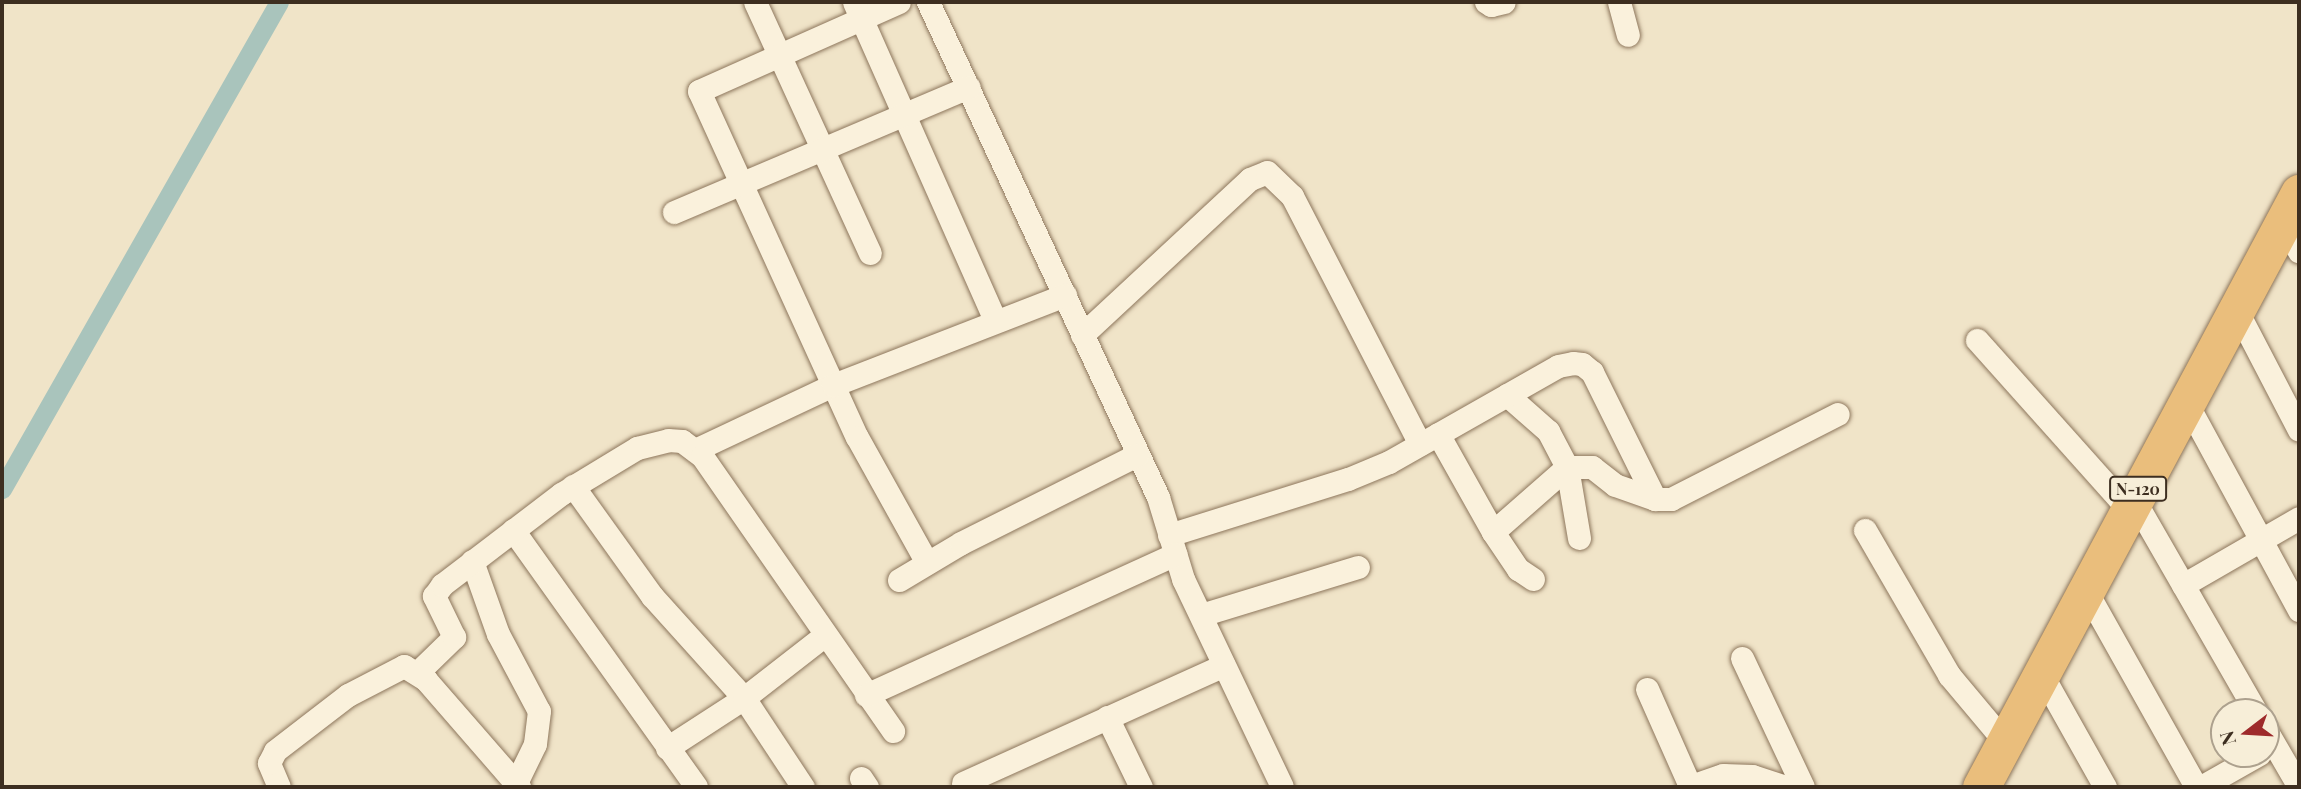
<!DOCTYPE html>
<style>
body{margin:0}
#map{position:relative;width:2301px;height:789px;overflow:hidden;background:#f0e4c8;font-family:"Playfair Display",serif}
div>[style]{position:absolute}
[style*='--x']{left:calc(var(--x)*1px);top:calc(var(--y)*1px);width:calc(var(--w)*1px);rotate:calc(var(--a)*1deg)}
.canal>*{height:19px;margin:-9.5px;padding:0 9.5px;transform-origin:9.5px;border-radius:9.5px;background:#a9c4bc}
.roads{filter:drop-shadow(0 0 2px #8d765c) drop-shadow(0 0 2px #8d765c)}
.minor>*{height:23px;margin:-11.5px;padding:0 11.5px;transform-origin:11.5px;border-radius:11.5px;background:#faf1dc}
.trunk>*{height:37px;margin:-18.5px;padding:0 18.5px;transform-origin:18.5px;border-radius:18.5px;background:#eabe7c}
span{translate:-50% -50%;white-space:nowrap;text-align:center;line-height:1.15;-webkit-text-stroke:5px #f7eed8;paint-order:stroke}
.shield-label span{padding:2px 5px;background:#f7eed8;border:2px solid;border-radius:5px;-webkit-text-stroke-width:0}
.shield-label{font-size:16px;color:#3d2e20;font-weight:700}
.frame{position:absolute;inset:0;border:4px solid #3d2e20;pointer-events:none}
.north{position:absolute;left:2210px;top:698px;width:70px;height:70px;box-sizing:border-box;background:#f7eed8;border:2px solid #ada18e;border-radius:50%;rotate:253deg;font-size:19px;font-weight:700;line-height:28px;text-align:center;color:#3d2e20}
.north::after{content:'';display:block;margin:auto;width:24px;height:32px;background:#9e2a2b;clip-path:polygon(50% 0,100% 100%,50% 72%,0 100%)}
</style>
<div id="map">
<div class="canal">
<div style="--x:2;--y:489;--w:560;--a:-60.37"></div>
</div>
<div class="roads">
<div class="minor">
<div style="--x:755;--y:2;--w:276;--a:65.4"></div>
<div style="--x:854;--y:2;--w:348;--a:66.1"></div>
<div style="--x:899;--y:2;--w:219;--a:156"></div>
<div style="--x:699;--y:91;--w:380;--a:65.5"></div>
<div style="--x:857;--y:437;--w:144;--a:60.9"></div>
<div style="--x:928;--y:2;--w:546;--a:65.08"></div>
<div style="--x:1158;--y:497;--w:86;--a:73"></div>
<div style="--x:1183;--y:579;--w:230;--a:64.5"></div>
<div style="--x:1486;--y:2;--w:6;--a:31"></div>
<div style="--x:1491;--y:5;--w:13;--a:-13"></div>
<div style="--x:1619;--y:2;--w:34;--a:75"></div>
<div style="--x:674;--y:212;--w:320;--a:-23"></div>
<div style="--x:2282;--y:222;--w:34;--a:60"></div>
<div style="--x:2236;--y:309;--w:136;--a:62.5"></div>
<div style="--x:1082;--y:335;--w:229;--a:-42.9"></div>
<div style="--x:1250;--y:179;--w:18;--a:-22"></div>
<div style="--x:1267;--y:172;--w:35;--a:44"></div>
<div style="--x:1292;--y:196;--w:279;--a:62.7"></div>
<div style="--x:1977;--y:340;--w:227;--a:48.2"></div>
<div style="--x:1507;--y:395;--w:55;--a:41.3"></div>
<div style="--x:1548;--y:431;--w:41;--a:62.2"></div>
<div style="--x:1567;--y:467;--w:72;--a:80.4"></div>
<div style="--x:2186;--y:402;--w:237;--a:61.5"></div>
<div style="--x:1438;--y:434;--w:112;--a:60.7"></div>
<div style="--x:1493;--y:532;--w:45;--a:56"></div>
<div style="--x:1518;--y:569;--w:18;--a:34"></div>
<div style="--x:695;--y:450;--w:153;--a:-25.2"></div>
<div style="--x:833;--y:385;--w:249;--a:-21.2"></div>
<div style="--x:573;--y:486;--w:135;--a:54.3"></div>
<div style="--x:652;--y:596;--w:137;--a:48"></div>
<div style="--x:744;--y:698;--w:107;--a:56.5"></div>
<div style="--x:2133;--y:498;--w:247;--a:60.1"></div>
<div style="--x:513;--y:530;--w:315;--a:54.5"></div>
<div style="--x:1865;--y:530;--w:168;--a:59.9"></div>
<div style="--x:1949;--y:675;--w:87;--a:50.1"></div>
<div style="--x:1493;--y:532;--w:98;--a:-41.3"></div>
<div style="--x:1567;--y:467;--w:25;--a:0"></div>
<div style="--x:1592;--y:467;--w:29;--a:38"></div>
<div style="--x:1615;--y:485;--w:42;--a:19.3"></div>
<div style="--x:1655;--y:499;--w:16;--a:0"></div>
<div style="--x:1671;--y:499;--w:187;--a:-27"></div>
<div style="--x:1169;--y:535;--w:188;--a:-17.4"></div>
<div style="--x:1348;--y:479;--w:44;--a:-22.5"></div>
<div style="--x:1389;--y:462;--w:194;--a:-29.6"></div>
<div style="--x:1558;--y:366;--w:15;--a:-11"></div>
<div style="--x:1573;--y:363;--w:9;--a:6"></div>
<div style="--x:1582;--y:364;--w:13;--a:39"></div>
<div style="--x:1592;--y:372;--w:142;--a:63.6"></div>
<div style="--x:472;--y:561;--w:77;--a:70.4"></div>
<div style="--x:498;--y:634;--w:87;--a:62"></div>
<div style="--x:539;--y:711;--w:33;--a:97"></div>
<div style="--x:535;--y:744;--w:43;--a:116"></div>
<div style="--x:899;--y:580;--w:72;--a:-30.8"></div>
<div style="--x:961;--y:543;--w:197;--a:-26.6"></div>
<div style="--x:2183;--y:585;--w:134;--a:-30"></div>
<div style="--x:2085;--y:589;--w:227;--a:60.7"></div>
<div style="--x:1201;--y:615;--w:164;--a:-17"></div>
<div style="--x:1742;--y:658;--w:143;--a:64.7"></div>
<div style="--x:417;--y:673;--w:52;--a:-44.2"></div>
<div style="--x:454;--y:637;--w:46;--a:-116"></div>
<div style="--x:434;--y:596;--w:14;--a:-54"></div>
<div style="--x:442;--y:585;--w:150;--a:-37.4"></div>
<div style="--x:561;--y:494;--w:89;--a:-31.2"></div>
<div style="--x:637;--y:448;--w:32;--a:-14"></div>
<div style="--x:668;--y:440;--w:14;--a:4"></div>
<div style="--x:682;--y:441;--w:25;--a:37"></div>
<div style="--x:702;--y:456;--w:335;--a:55.2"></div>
<div style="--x:2041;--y:673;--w:131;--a:60.7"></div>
<div style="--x:1647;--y:689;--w:106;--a:66.1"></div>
<div style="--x:866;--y:695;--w:340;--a:-24.5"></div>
<div style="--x:1107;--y:717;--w:78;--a:64.1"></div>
<div style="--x:2266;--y:730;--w:66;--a:59.9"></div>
<div style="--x:667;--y:748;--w:92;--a:-33"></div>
<div style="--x:744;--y:698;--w:103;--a:-37.9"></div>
<div style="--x:861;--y:778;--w:11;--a:56"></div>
<div style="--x:963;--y:783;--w:286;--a:-24.3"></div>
<div style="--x:279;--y:787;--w:26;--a:-113"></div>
<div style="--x:269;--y:763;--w:13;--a:-63"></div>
<div style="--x:275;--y:751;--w:92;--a:-37.5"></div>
<div style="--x:348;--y:695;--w:63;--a:-27.4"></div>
<div style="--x:404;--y:666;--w:26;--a:32"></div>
<div style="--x:426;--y:680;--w:142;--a:49"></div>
<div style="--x:1688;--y:787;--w:37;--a:-19"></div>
<div style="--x:1723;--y:775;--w:29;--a:2"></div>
<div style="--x:1752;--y:776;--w:36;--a:18"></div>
<div style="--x:2201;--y:787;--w:67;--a:-29.6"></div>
</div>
<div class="trunk">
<div style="--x:1981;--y:787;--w:674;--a:-61.84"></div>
</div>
</div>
<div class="shield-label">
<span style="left:2138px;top:489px">N-120</span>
</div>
<div class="frame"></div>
<div class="north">N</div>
</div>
